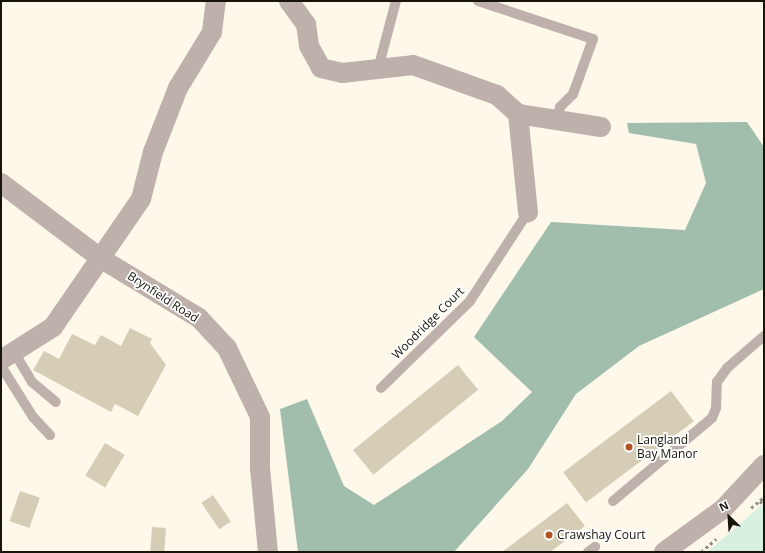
<!DOCTYPE html>
<style>
body{margin:0}
#map{position:relative;width:765px;height:553px;overflow:hidden;background:#fef8ea;font-family:"Open Sans",sans-serif}
div>[style]{position:absolute}
[style*='--x']{left:calc(var(--x)*1px);top:calc(var(--y)*1px);width:calc(var(--w)*1px);rotate:calc(var(--a)*1deg)}
.green>*{inset:0;background:#d8f0e0}
.forest>*{inset:0;background:#a1bdab}
.building>*{inset:0;background:#d5cdb6;transform-origin:0 0}
.path>*{height:2.5px;margin-top:-1.25px;transform-origin:0;background:repeating-linear-gradient(90deg,#918c81 0 3px,transparent 0 6px)}
.lane>*{height:10px;margin:-5px;padding:0 5px;transform-origin:5px;border-radius:5px;background:#beb0ab}
.street>*{height:20px;margin:-10px;padding:0 10px;transform-origin:10px;border-radius:10px;background:#beb0ab}
.dots>*{width:11px;height:11px;translate:-50% -50%;box-sizing:border-box;border:2px solid #fff;border-radius:50%}
span{translate:-50% -50%;white-space:nowrap;text-align:center;line-height:1.15;-webkit-text-stroke:3.5px #fff;paint-order:stroke}
.street-label{font-size:12px;color:#17140c}
.poi-label{font-size:12px;color:#17140c}
.left{translate:0 -50%;text-align:left}
.frame{position:absolute;inset:0;border:2px solid #17140c;pointer-events:none}
.north{position:absolute;left:709px;top:497px;width:40px;height:40px;-webkit-text-stroke:3px #fff;paint-order:stroke;rotate:335deg;font-size:11px;font-weight:700;line-height:16px;text-align:center;color:#17140c}
.north::after{content:'';display:block;margin:auto;width:14px;height:18px;background:#17140c;clip-path:polygon(50% 0,100% 100%,50% 72%,0 100%)}
</style>
<div id="map">
<div class="green">
<div style="clip-path:polygon(764px 503px,764px 552px,707px 552px)"></div>
</div>
<div class="forest">
<div style="clip-path:polygon(747px 122px,764px 147px,764px 289px,639px 346px,576px 394px,528px 469px,454px 552px,298px 552px,280px 409px,307px 399px,344px 486px,374px 505px,502px 421px,532px 392px,474px 337px,551px 222px,685px 230px,706px 183px,696px 144px,629px 133px,627px 123px)"></div>
</div>
<div class="building">
<div style="clip-path:polygon(130px 328px,152px 339px,150px 343px,166px 365px,138px 416px,115px 404px,111px 412px,33px 370px,44px 351px,59px 359px,72px 334px,95px 345px,101px 335px,121px 346px)"></div>
<div style="left:458px;top:365px;width:32px;height:135px;rotate:51deg"></div>
<div style="left:671px;top:391px;width:38px;height:135px;rotate:53deg"></div>
<div style="left:105px;top:443px;width:23px;height:38px;rotate:31deg"></div>
<div style="left:20px;top:491px;width:21px;height:32px;rotate:19deg"></div>
<div style="left:213px;top:495px;width:32px;height:14px;rotate:56deg"></div>
<div style="clip-path:polygon(567px 503px,585px 526px,550px 552px,502px 552px)"></div>
<div style="left:152px;top:527px;width:14px;height:25px;rotate:4deg"></div>
</div>
<div class="path">
<div style="--x:760;--y:501;--w:6;--a:45"></div>
<div style="--x:751;--y:508;--w:17;--a:-40"></div>
<div style="--x:701;--y:552;--w:20;--a:-41"></div>
</div>
<div class="lane">
<div style="--x:478;--y:1;--w:121;--a:18.3"></div>
<div style="--x:593;--y:39;--w:59;--a:110"></div>
<div style="--x:573;--y:94;--w:18;--a:135"></div>
<div style="--x:560;--y:107;--w:13;--a:99"></div>
<div style="--x:378;--y:69;--w:70;--a:-75.2"></div>
<div style="--x:14;--y:352;--w:35;--a:59"></div>
<div style="--x:32;--y:382;--w:31;--a:40"></div>
<div style="--x:1;--y:366;--w:60;--a:57.9"></div>
<div style="--x:33;--y:417;--w:25;--a:47"></div>
<div style="--x:381;--y:388;--w:124;--a:-44.3"></div>
<div style="--x:470;--y:301;--w:106;--a:-56.9"></div>
<div style="--x:613;--y:501;--w:129;--a:-40"></div>
<div style="--x:712;--y:418;--w:11;--a:-68"></div>
<div style="--x:716;--y:408;--w:26;--a:-88"></div>
<div style="--x:717;--y:382;--w:17;--a:-54"></div>
<div style="--x:727;--y:368;--w:49;--a:-40.9"></div>
<div style="--x:588;--y:552;--w:9;--a:-36"></div>
</div>
<div class="street">
<div style="--x:289;--y:1;--w:29;--a:54"></div>
<div style="--x:306;--y:24;--w:22;--a:82"></div>
<div style="--x:309;--y:46;--w:25;--a:61"></div>
<div style="--x:321;--y:68;--w:22;--a:13"></div>
<div style="--x:342;--y:73;--w:71;--a:-6.4"></div>
<div style="--x:413;--y:65;--w:89;--a:19.7"></div>
<div style="--x:497;--y:95;--w:28;--a:42"></div>
<div style="--x:518;--y:114;--w:84;--a:8.9"></div>
<div style="--x:518;--y:114;--w:99;--a:84.2"></div>
<div style="--x:1;--y:183;--w:124;--a:37.1"></div>
<div style="--x:100;--y:258;--w:116;--a:31.2"></div>
<div style="--x:199;--y:318;--w:41;--a:47"></div>
<div style="--x:227;--y:348;--w:76;--a:64.4"></div>
<div style="--x:260;--y:417;--w:51;--a:90"></div>
<div style="--x:260;--y:468;--w:84;--a:84.6"></div>
<div style="--x:1;--y:360;--w:62;--a:-32.4"></div>
<div style="--x:53;--y:327;--w:155;--a:-55.5"></div>
<div style="--x:141;--y:199;--w:49;--a:-75.7"></div>
<div style="--x:153;--y:152;--w:69;--a:-68.7"></div>
<div style="--x:178;--y:88;--w:66;--a:-58.7"></div>
<div style="--x:212;--y:32;--w:31;--a:-83"></div>
<div style="--x:664;--y:552;--w:73;--a:-36.1"></div>
<div style="--x:723;--y:509;--w:60;--a:-47"></div>
</div>
<div class="dots">
<div style="left:629px;top:447px;background:#b55023"></div>
<div style="left:549px;top:535px;background:#b55023"></div>
</div>
<div class="street-label">
<span style="left:163px;top:297px;rotate:33deg">Brynfield Road</span>
<span style="left:428px;top:323px;rotate:-45deg">Woodridge Court</span>
</div>
<div class="poi-label">
<span class="left" style="left:637px;top:447px">Langland<br>Bay Manor</span>
<span class="left" style="left:557px;top:535px">Crawshay Court</span>
</div>
<div class="frame"></div>
<div class="north">N</div>
</div>
